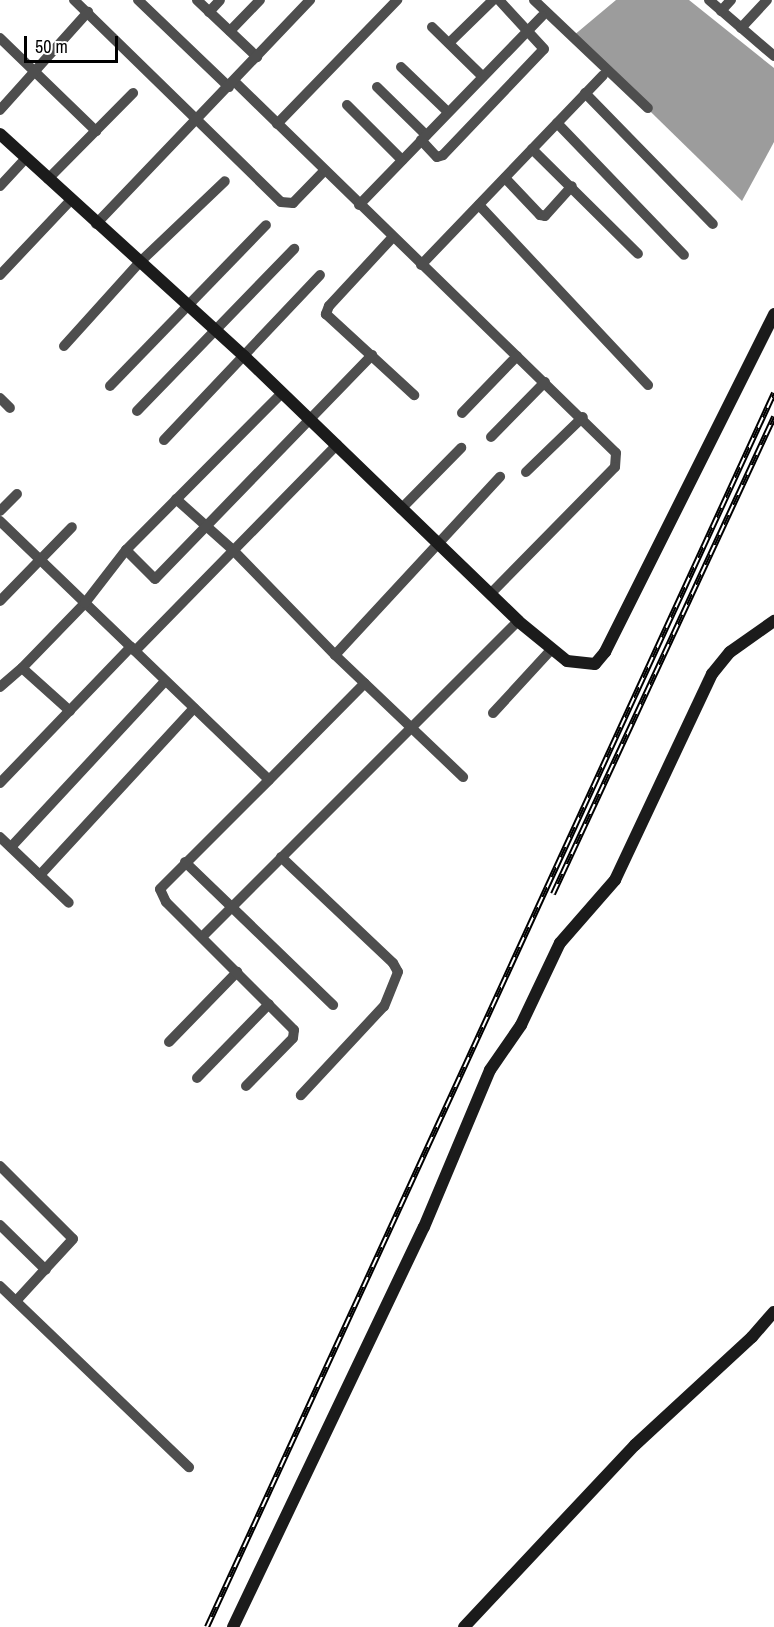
<!DOCTYPE html>
<style>
body{margin:0}
#map{position:relative;width:774px;height:1627px;overflow:hidden;background:#fff;font-family:"Archivo Narrow",sans-serif}
div>[style]{position:absolute}
[style*='--x']{left:calc(var(--x)*1px);top:calc(var(--y)*1px);width:calc(var(--w)*1px);rotate:calc(var(--a)*1deg)}
.water>*{inset:0;background:#9c9c9c}
.street>*{height:10px;margin:-5px;padding:0 5px;transform-origin:5px;border-radius:5px;background:#4e4e4e}
.secondary>*{height:12px;margin:-6px;padding:0 6px;transform-origin:6px;border-radius:6px;background:#1b1b1b}
.rail>*{height:6px;margin-top:-3px;transform-origin:0;background:repeating-linear-gradient(90deg,#fff 0 11px,#000 0 22px);box-sizing:border-box;border-block:2px solid #000}
span{translate:-50% -50%;white-space:nowrap;text-align:center;line-height:1.15;-webkit-text-stroke:6px #fff;paint-order:stroke}
.scale{position:absolute;left:24px;top:36px;width:94px;height:27px;box-sizing:border-box;border:3px solid #000;border-top:0;padding-left:8px;font-size:18px;line-height:21px;white-space:nowrap;color:#000;-webkit-text-stroke:4px #fff;paint-order:stroke}
</style>
<div id="map">
<div class="water">
<div style="clip-path:polygon(616px 0,689px 0,774px 68px,774px 142px,742px 201px,573px 36px)"></div>
</div>
<div class="street">
<div style="--x:74;--y:0;--w:289;--a:44.3"></div>
<div style="--x:281;--y:202;--w:12;--a:5"></div>
<div style="--x:293;--y:203;--w:45;--a:-45.9"></div>
<div style="--x:138;--y:0;--w:126;--a:43.7"></div>
<div style="--x:197;--y:0;--w:83;--a:43.5"></div>
<div style="--x:534;--y:0;--w:157;--a:43.5"></div>
<div style="--x:709;--y:0;--w:86;--a:40.7"></div>
<div style="--x:721;--y:11;--w:15;--a:-48"></div>
<div style="--x:209;--y:12;--w:16;--a:-47"></div>
<div style="--x:432;--y:27;--w:71;--a:44.4"></div>
<div style="--x:741;--y:28;--w:38;--a:-47"></div>
<div style="--x:230;--y:31;--w:43;--a:-45.9"></div>
<div style="--x:0;--y:38;--w:134;--a:44.1"></div>
<div style="--x:449;--y:43;--w:62;--a:-44.3"></div>
<div style="--x:401;--y:67;--w:65;--a:43.8"></div>
<div style="--x:234;--y:81;--w:533;--a:44.24"></div>
<div style="--x:616;--y:453;--w:14;--a:94"></div>
<div style="--x:615;--y:467;--w:178;--a:134.5"></div>
<div style="--x:377;--y:87;--w:69;--a:44.4"></div>
<div style="--x:585;--y:93;--w:183;--a:45.7"></div>
<div style="--x:347;--y:105;--w:78;--a:45"></div>
<div style="--x:0;--y:110;--w:132;--a:-48.1"></div>
<div style="--x:557;--y:123;--w:183;--a:46.1"></div>
<div style="--x:277;--y:124;--w:173;--a:-45.9"></div>
<div style="--x:421;--y:140;--w:23;--a:47"></div>
<div style="--x:437;--y:157;--w:6;--a:-18"></div>
<div style="--x:443;--y:155;--w:146;--a:-46.4"></div>
<div style="--x:544;--y:49;--w:67;--a:-132.6"></div>
<div style="--x:532;--y:149;--w:149;--a:44.7"></div>
<div style="--x:505;--y:178;--w:51;--a:46.6"></div>
<div style="--x:540;--y:215;--w:5;--a:11"></div>
<div style="--x:545;--y:216;--w:40;--a:-48"></div>
<div style="--x:48;--y:179;--w:121;--a:-45.3"></div>
<div style="--x:0;--y:186;--w:38;--a:-47"></div>
<div style="--x:359;--y:205;--w:263;--a:-45.9"></div>
<div style="--x:479;--y:205;--w:247;--a:46.8"></div>
<div style="--x:96;--y:224;--w:310;--a:-46.3"></div>
<div style="--x:392;--y:238;--w:93;--a:132.8"></div>
<div style="--x:329;--y:306;--w:9;--a:111"></div>
<div style="--x:326;--y:314;--w:120;--a:42.6"></div>
<div style="--x:421;--y:265;--w:263;--a:-46.2"></div>
<div style="--x:0;--y:275;--w:102;--a:-46.6"></div>
<div style="--x:64;--y:346;--w:113;--a:-47.9"></div>
<div style="--x:140;--y:262;--w:117;--a:-43.6"></div>
<div style="--x:110;--y:386;--w:224;--a:-45.9"></div>
<div style="--x:0;--y:398;--w:14;--a:45"></div>
<div style="--x:137;--y:411;--w:226;--a:-45.9"></div>
<div style="--x:462;--y:413;--w:79;--a:-46"></div>
<div style="--x:491;--y:437;--w:77;--a:-45.5"></div>
<div style="--x:164;--y:440;--w:227;--a:-46.6"></div>
<div style="--x:526;--y:472;--w:79;--a:-44"></div>
<div style="--x:176;--y:499;--w:75;--a:41.8"></div>
<div style="--x:232;--y:549;--w:148;--a:45.8"></div>
<div style="--x:335;--y:655;--w:177;--a:43.6"></div>
<div style="--x:401;--y:509;--w:86;--a:-45.5"></div>
<div style="--x:0;--y:511;--w:24;--a:-45"></div>
<div style="--x:0;--y:521;--w:373;--a:43.9"></div>
<div style="--x:269;--y:780;--w:136;--a:-45.3"></div>
<div style="--x:126;--y:550;--w:41;--a:45"></div>
<div style="--x:155;--y:579;--w:312;--a:-45.9"></div>
<div style="--x:0;--y:601;--w:103;--a:-45.8"></div>
<div style="--x:135;--y:651;--w:289;--a:-45.6"></div>
<div style="--x:335;--y:655;--w:243;--a:-47.2"></div>
<div style="--x:0;--y:687;--w:29;--a:-41"></div>
<div style="--x:70;--y:711;--w:64;--a:-138.1"></div>
<div style="--x:22;--y:668;--w:91;--a:-45.9"></div>
<div style="--x:85;--y:603;--w:67;--a:-52.3"></div>
<div style="--x:126;--y:550;--w:221;--a:-45.2"></div>
<div style="--x:493;--y:713;--w:84;--a:-47.4"></div>
<div style="--x:0;--y:783;--w:189;--a:-46.1"></div>
<div style="--x:0;--y:837;--w:95;--a:43.7"></div>
<div style="--x:11;--y:847;--w:226;--a:-47.1"></div>
<div style="--x:281;--y:857;--w:154;--a:43.4"></div>
<div style="--x:393;--y:963;--w:10;--a:61"></div>
<div style="--x:398;--y:972;--w:37;--a:112"></div>
<div style="--x:384;--y:1006;--w:122;--a:133"></div>
<div style="--x:185;--y:862;--w:206;--a:44"></div>
<div style="--x:40;--y:875;--w:227;--a:-47.3"></div>
<div style="--x:202;--y:937;--w:447;--a:-45"></div>
<div style="--x:169;--y:1042;--w:98;--a:-45.8"></div>
<div style="--x:197;--y:1078;--w:103;--a:-45.8"></div>
<div style="--x:246;--y:1086;--w:67;--a:-45.6"></div>
<div style="--x:293;--y:1038;--w:8;--a:-83"></div>
<div style="--x:294;--y:1030;--w:181;--a:-135"></div>
<div style="--x:166;--y:902;--w:14;--a:-115"></div>
<div style="--x:160;--y:889;--w:154;--a:-45"></div>
<div style="--x:0;--y:1166;--w:103;--a:45"></div>
<div style="--x:73;--y:1239;--w:84;--a:132.6"></div>
<div style="--x:0;--y:1225;--w:64;--a:44.4"></div>
<div style="--x:0;--y:1286;--w:262;--a:43.8"></div>
</div>
<div class="secondary">
<div style="--x:0;--y:134;--w:330;--a:42.3"></div>
<div style="--x:244;--y:356;--w:381;--a:44"></div>
<div style="--x:518;--y:621;--w:63;--a:39.2"></div>
<div style="--x:567;--y:661;--w:28;--a:6"></div>
<div style="--x:595;--y:664;--w:16;--a:-50"></div>
<div style="--x:605;--y:652;--w:378;--a:-63.4"></div>
<div style="--x:233;--y:1627;--w:443;--a:-64.5"></div>
<div style="--x:424;--y:1227;--w:170;--a:-67.2"></div>
<div style="--x:490;--y:1070;--w:55;--a:-55.4"></div>
<div style="--x:521;--y:1025;--w:91;--a:-64.6"></div>
<div style="--x:560;--y:943;--w:84;--a:-48.9"></div>
<div style="--x:615;--y:880;--w:228;--a:-64.8"></div>
<div style="--x:712;--y:674;--w:28;--a:-51"></div>
<div style="--x:730;--y:652;--w:54;--a:-35.2"></div>
<div style="--x:464;--y:1627;--w:250;--a:-46.8"></div>
<div style="--x:635;--y:1445;--w:159;--a:-42.7"></div>
<div style="--x:752;--y:1337;--w:33;--a:-49"></div>
</div>
<div class="rail">
<div style="--x:553;--y:894;--w:526;--a:-65.14"></div>
<div style="--x:207;--y:1627;--w:1358;--a:-65.32"></div>
</div>
<div class="scale">50 m</div>
</div>
